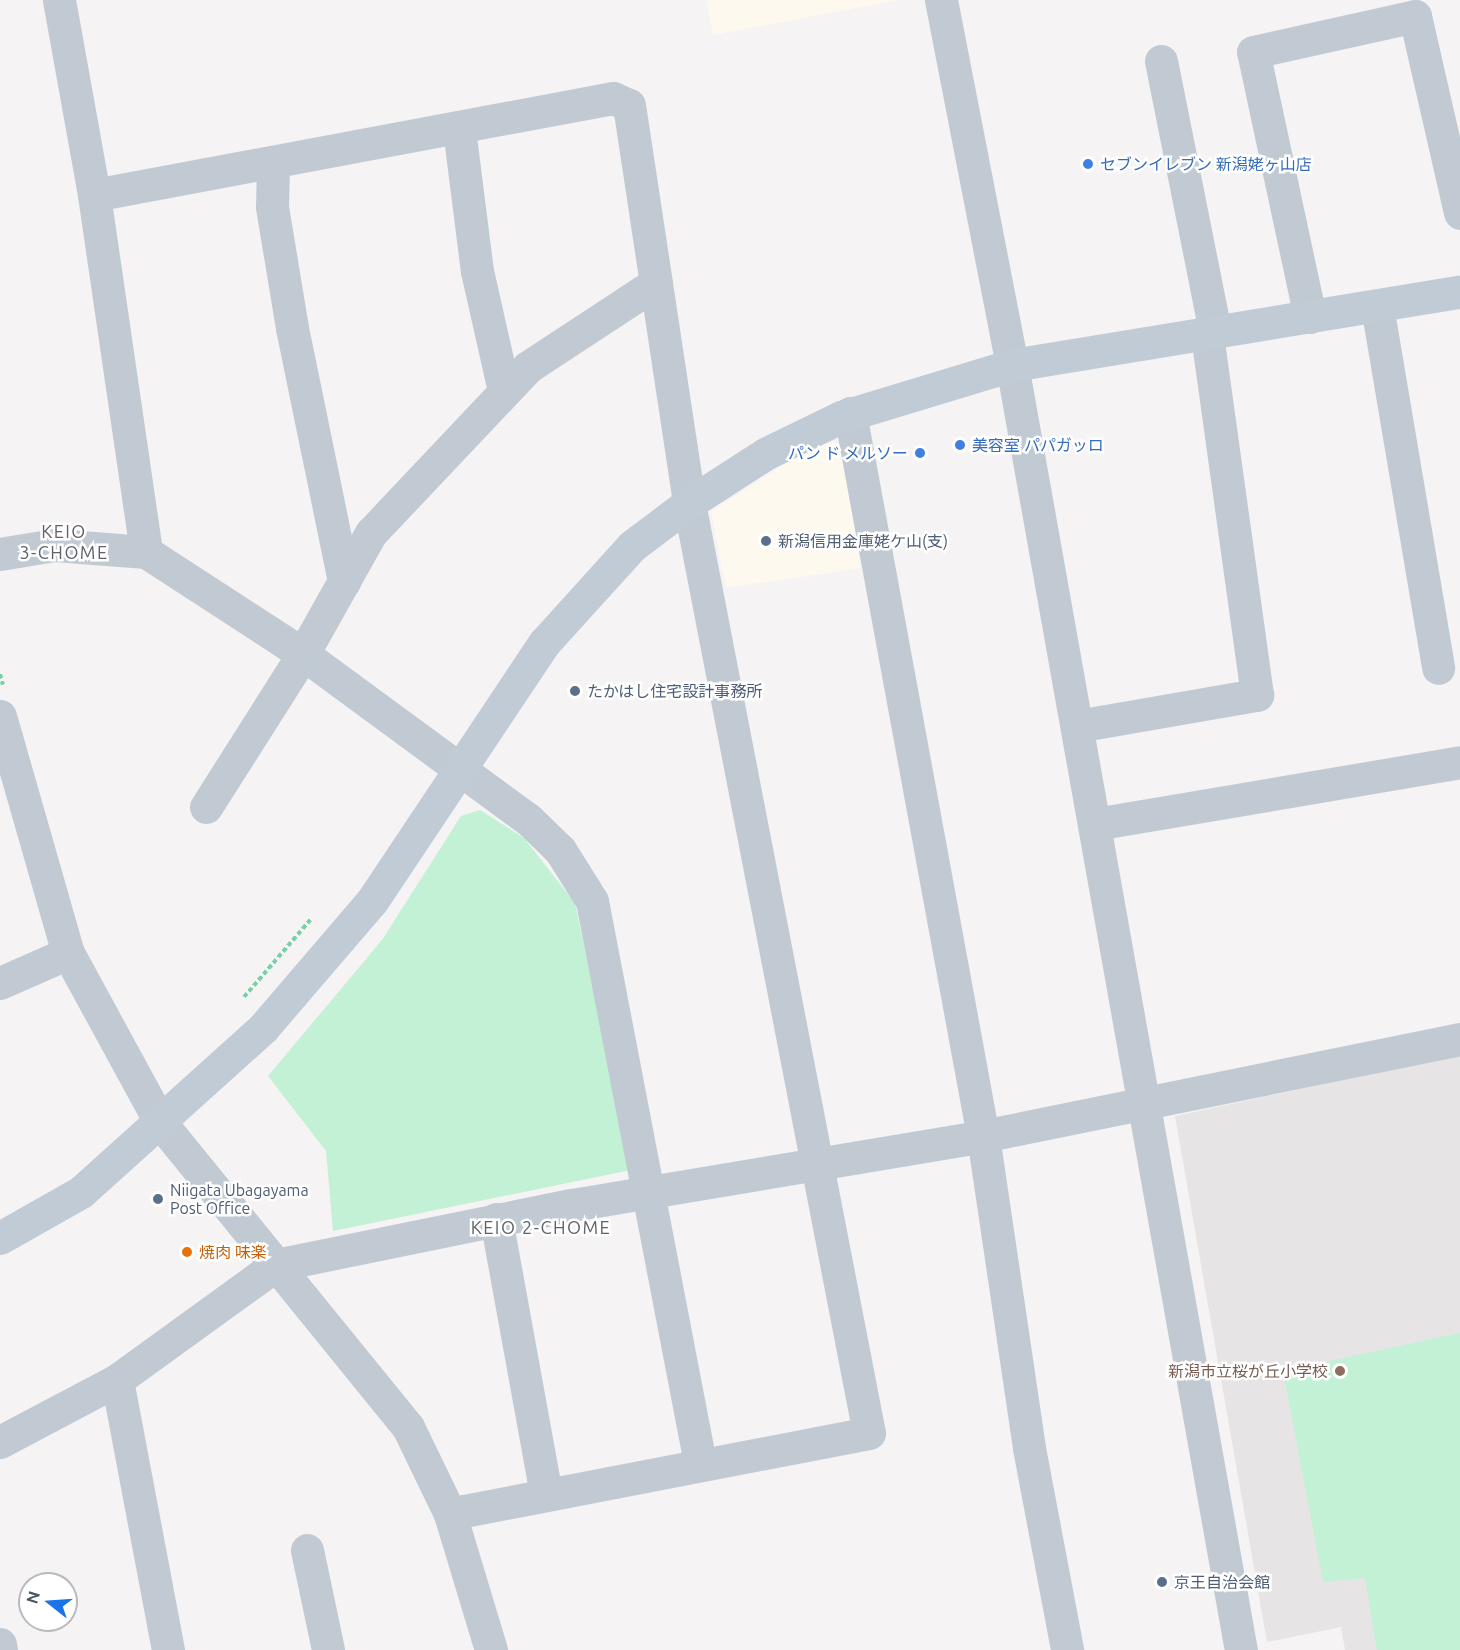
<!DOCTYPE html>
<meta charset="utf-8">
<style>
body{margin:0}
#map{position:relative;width:1460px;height:1650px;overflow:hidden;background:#f5f3f3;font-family:Ubuntu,"Noto Sans JP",sans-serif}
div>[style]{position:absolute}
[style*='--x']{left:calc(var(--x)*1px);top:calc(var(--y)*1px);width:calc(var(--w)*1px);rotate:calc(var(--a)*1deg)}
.commercial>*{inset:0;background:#fdf9ef}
.education>*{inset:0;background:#e6e4e5}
.green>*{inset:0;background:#c3f1d5}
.path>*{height:4px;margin-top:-2px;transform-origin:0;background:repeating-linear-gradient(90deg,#7ad0a6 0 4.5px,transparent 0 7.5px)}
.street>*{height:33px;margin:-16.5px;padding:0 16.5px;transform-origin:16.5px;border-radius:16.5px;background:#c1cad2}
.secondary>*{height:33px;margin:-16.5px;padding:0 16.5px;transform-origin:16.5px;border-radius:16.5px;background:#c1cbd6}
.dots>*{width:16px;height:16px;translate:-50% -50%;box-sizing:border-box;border:3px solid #fff;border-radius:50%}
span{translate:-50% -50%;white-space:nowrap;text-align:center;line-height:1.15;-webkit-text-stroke:5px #fff;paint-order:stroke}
.shop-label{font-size:16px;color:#366cbe}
.left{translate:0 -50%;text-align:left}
.right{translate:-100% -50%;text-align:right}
.service-label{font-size:16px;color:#4e5e75}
.food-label{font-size:16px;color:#c56008}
.education-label{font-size:16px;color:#785e54}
.neighbourhood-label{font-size:18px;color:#5f6368;letter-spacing:1.5px}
.north{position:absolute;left:18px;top:1572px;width:60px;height:60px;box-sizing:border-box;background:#fff;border:2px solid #b7bbc0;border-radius:50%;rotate:287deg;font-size:16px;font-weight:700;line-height:24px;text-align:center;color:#4a5661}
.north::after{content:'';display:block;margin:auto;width:21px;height:27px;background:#1a73e8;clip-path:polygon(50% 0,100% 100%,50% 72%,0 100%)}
</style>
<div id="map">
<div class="commercial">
<div style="clip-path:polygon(706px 0,899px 0,713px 35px)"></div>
<div style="clip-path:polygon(818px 442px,840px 443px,861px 568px,726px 588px,711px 512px)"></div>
</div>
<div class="education">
<div style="clip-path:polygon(1460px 1055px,1460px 1650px,1345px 1650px,1341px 1627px,1267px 1642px,1175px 1116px)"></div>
</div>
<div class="green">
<div style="clip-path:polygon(480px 810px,524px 838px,575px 903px,631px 1170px,333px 1231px,326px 1151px,268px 1076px,382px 940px,461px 816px)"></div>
<div style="clip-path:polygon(1460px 1333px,1460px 1650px,1377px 1650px,1365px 1578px,1323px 1582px,1283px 1371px)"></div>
</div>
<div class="path">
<div style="--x:0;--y:674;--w:11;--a:75"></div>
<div style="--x:244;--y:997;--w:103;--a:-49.3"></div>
</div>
<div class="street">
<div style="--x:59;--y:0;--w:198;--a:79.8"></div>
<div style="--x:94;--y:195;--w:361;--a:81.7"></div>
<div style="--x:941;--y:0;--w:372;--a:79"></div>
<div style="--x:1012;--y:365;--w:1305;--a:79.9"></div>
<div style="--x:1161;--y:61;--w:276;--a:78.7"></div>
<div style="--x:459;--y:129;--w:143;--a:82.8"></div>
<div style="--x:477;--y:271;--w:123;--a:77.3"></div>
<div style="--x:273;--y:164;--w:43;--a:91.3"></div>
<div style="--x:272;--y:207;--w:123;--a:80.6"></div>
<div style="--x:292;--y:328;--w:259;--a:78.4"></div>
<div style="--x:94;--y:195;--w:528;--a:-10.59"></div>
<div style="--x:613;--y:98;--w:17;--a:24"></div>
<div style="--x:629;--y:105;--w:402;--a:81.4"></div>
<div style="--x:689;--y:503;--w:947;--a:79.05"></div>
<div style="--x:869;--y:1433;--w:427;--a:169.1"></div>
<div style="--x:1377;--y:306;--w:367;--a:80.4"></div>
<div style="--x:1310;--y:317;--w:271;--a:-102.1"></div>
<div style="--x:1253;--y:52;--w:166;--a:-12.5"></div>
<div style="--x:1415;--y:16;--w:202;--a:77.1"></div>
<div style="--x:850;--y:413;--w:735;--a:79.58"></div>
<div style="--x:983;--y:1136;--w:315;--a:81.6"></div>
<div style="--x:1029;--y:1448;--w:206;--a:79.3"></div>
<div style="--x:0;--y:554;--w:55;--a:-9.5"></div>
<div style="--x:54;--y:545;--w:92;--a:4.4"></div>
<div style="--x:146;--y:552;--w:187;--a:33"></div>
<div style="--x:303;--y:654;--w:279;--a:36.3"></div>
<div style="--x:528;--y:819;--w:45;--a:44.1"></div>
<div style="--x:560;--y:850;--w:60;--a:57.9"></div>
<div style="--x:592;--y:901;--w:572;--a:79.12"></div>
<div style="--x:0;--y:716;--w:247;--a:74"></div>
<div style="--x:68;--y:953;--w:192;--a:61.4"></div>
<div style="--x:160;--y:1122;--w:393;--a:50.9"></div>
<div style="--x:408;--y:1427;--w:97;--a:64.2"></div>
<div style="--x:450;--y:1514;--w:142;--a:73.2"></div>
<div style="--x:1077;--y:726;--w:183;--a:-9.8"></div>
<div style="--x:1257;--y:695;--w:364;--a:-97.9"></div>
<div style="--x:206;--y:807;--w:181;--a:-57.6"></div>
<div style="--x:303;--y:654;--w:139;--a:-60.7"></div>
<div style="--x:371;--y:533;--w:228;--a:-46.6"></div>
<div style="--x:528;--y:367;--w:153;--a:-33.3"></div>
<div style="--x:1095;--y:824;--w:370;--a:-9.6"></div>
<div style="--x:0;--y:983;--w:74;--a:-23.8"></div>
<div style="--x:496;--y:1219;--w:280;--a:79.7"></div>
<div style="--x:117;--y:1380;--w:275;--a:79.3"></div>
<div style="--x:0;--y:1442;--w:132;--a:-27.9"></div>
<div style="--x:117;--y:1380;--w:196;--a:-35.9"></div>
<div style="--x:276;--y:1265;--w:302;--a:-11.5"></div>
<div style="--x:572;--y:1205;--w:417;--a:-9.5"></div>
<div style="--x:983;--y:1136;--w:487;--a:-11.5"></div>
<div style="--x:307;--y:1550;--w:102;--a:78.1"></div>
<div style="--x:0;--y:1644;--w:6;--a:81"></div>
</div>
<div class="secondary">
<div style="--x:0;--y:1238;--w:93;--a:-29.6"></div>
<div style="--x:81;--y:1192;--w:245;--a:-42"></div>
<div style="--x:263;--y:1028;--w:167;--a:-49.4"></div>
<div style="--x:372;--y:901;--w:311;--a:-56.3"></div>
<div style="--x:545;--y:642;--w:130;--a:-47.8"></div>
<div style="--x:632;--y:546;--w:71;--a:-37"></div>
<div style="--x:689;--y:503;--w:90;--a:-32.8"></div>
<div style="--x:765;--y:454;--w:85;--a:-26"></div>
<div style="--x:841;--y:417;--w:179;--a:-16.9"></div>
<div style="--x:1012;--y:365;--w:454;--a:-9.3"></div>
</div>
<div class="dots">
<div style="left:1088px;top:164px;background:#3f7fe0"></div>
<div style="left:960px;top:445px;background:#3f7fe0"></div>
<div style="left:920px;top:453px;background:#3f7fe0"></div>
<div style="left:766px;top:541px;background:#5c6f8a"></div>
<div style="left:575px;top:691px;background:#5c6f8a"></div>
<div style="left:158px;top:1199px;background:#5c6f8a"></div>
<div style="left:187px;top:1252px;background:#e8710a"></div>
<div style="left:1340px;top:1371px;background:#8d6e63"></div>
<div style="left:1162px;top:1582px;background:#5c6f8a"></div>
</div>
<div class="shop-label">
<span class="left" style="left:1100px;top:164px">セブンイレブン 新潟姥ヶ山店</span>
<span class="left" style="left:972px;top:445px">美容室 パパガッロ</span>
<span class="right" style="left:908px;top:453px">パン ド メルソー</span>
</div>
<div class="service-label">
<span class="left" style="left:778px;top:541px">新潟信用金庫姥ケ山(支)</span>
<span class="left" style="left:587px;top:691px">たかはし住宅設計事務所</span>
<span class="left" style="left:170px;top:1199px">Niigata Ubagayama<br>Post Office</span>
<span class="left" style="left:1174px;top:1582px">京王自治会館</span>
</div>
<div class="food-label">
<span class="left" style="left:199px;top:1252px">焼肉 味楽</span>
</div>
<div class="education-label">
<span class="right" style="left:1328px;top:1371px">新潟市立桜が丘小学校</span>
</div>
<div class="neighbourhood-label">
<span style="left:64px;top:542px">KEIO<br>3-CHOME</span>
<span style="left:541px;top:1227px">KEIO 2-CHOME</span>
</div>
<div class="north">N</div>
</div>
